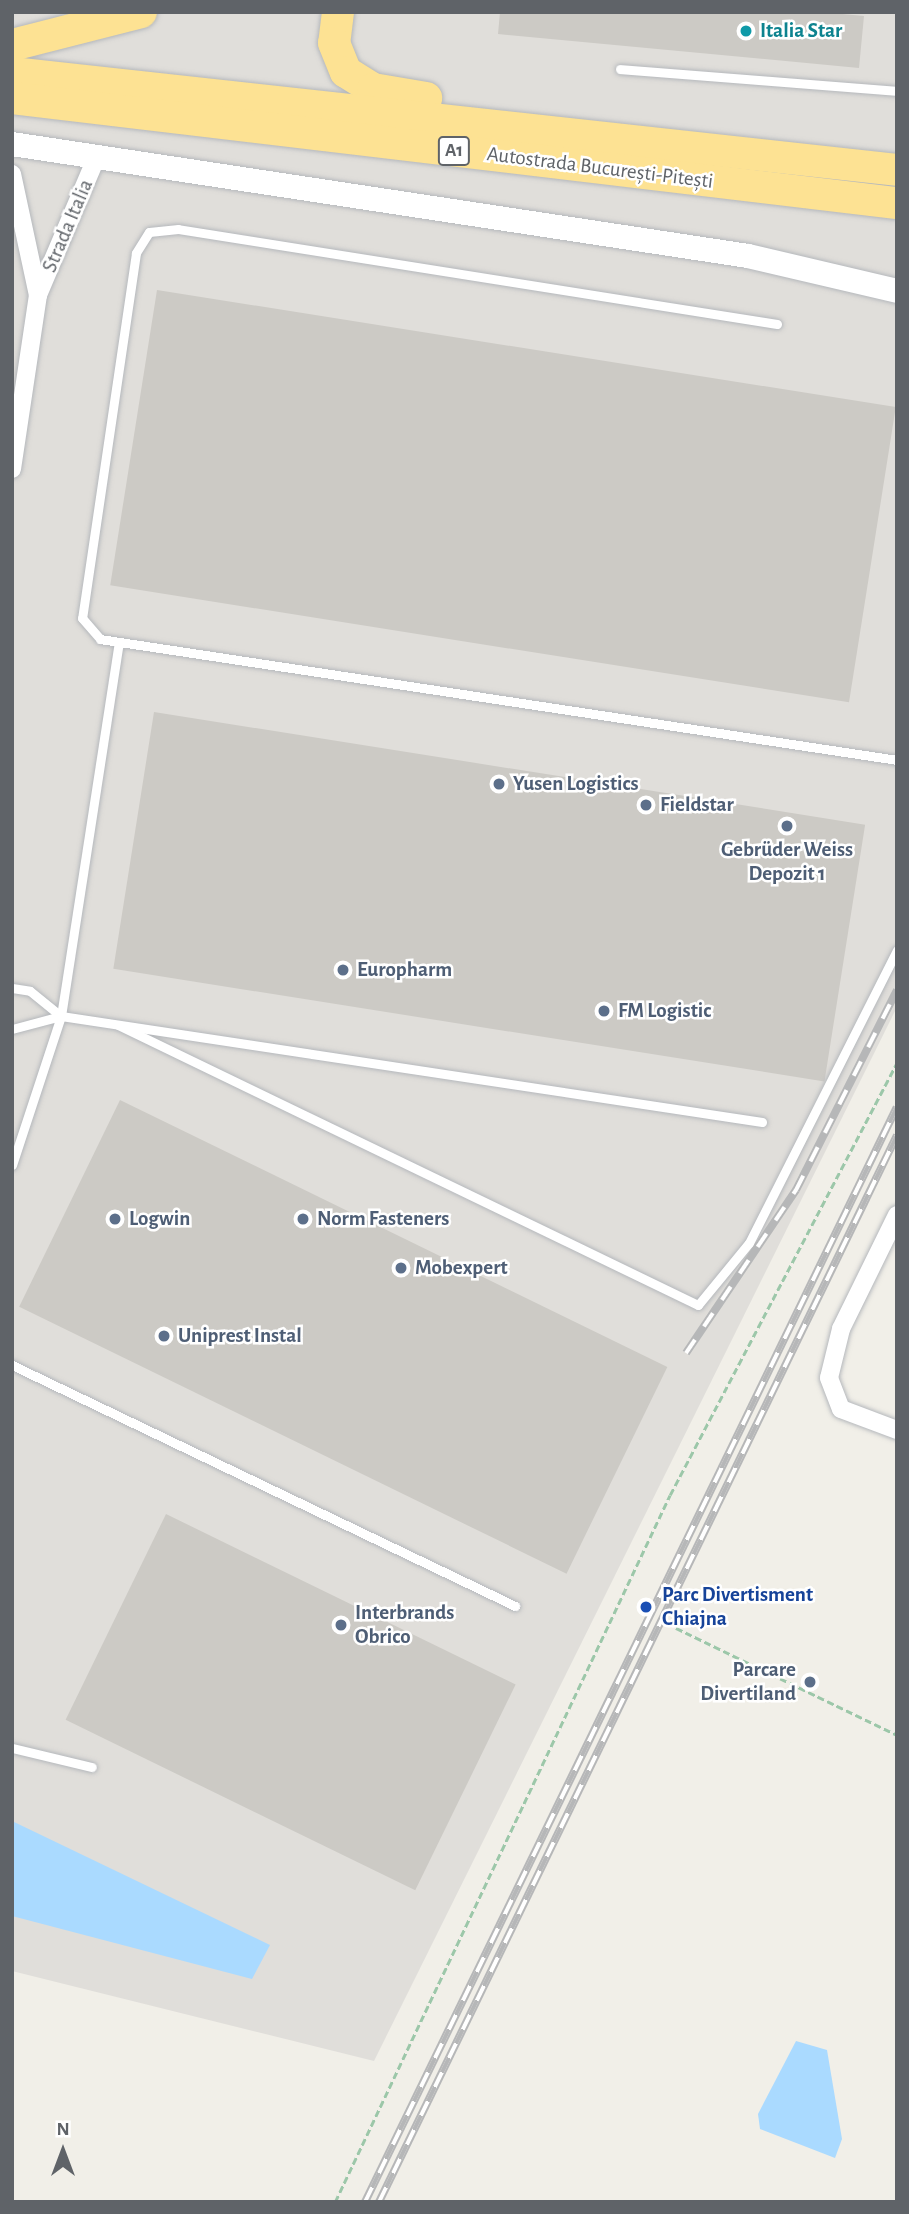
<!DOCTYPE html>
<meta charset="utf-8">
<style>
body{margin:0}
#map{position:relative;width:909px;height:2214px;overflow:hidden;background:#f1efe8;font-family:"Alegreya Sans",sans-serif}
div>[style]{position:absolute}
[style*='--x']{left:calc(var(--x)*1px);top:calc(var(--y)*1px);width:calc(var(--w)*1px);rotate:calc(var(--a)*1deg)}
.industrial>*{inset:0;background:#e0deda}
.water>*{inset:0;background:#aadaff}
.building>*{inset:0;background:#cccac5;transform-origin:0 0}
.path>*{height:2.5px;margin-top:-1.25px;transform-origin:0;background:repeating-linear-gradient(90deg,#9cc7a9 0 7px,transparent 0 10.5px)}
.roads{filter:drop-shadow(0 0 2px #b5b8bc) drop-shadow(0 0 2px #b5b8bc)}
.lane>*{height:9px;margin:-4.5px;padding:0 4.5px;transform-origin:4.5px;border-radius:4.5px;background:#fff}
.street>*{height:18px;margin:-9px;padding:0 9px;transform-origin:9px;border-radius:9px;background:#fff}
.secondary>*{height:24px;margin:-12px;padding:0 12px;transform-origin:12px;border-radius:12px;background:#fff}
.highway>*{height:32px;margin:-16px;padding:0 16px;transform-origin:16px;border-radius:16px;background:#fde293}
.rail>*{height:8px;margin-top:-4px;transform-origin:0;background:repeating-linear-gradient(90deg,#fff 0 16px,#b6b7b8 0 32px);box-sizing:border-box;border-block:2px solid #b6b7b8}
.dots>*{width:19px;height:19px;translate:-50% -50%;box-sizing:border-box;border:4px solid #fff;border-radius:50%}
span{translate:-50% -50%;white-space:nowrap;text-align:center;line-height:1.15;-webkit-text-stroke:5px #fff;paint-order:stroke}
.shield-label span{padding:2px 5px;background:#fff;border:2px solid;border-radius:5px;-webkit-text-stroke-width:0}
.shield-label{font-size:19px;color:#5f6368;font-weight:700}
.culture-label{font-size:21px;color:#0d838f;font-weight:700}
.left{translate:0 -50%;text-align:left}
.street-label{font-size:21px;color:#5f6368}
.service-label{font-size:21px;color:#4e5e75;font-weight:700}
.right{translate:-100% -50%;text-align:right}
.transit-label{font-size:21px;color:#164399;font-weight:700}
.frame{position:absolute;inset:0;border:14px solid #5f6368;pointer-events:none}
.north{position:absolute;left:28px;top:2116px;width:70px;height:70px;-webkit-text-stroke:5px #fff;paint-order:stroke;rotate:0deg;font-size:19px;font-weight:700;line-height:28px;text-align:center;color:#5f6368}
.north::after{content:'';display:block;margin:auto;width:24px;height:32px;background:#5f6368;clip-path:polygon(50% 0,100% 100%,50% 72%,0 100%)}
</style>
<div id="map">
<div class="industrial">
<div style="clip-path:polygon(12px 12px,897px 12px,897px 1007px,374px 2061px,12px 1971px)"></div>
</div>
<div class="water">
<div style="clip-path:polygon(12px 1821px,270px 1945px,252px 1979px,12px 1916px)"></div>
<div style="clip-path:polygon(796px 2041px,827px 2050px,842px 2139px,835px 2158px,760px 2129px,758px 2114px)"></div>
</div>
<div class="building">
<div style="clip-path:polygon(500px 12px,821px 12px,864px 16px,859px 68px,498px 34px)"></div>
<div style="left:157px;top:290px;width:748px;height:299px;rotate:9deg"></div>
<div style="left:154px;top:712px;width:720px;height:260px;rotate:9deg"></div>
<div style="left:120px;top:1100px;width:609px;height:230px;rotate:26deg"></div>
<div style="left:166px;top:1514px;width:389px;height:229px;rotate:26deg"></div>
</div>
<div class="path">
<div style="--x:676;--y:1628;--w:246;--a:25.8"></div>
<div style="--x:335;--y:2202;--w:782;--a:-64.65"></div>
<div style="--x:670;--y:1495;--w:488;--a:-62.3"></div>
</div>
<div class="roads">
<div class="lane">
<div style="--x:620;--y:69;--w:278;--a:4.5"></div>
<div style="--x:777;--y:324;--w:606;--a:-170.99"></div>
<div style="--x:178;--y:229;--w:29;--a:174"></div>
<div style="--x:149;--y:232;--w:25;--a:122"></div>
<div style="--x:136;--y:253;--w:369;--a:98.4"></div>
<div style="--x:82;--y:618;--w:28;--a:49"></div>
<div style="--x:100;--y:639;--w:806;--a:8.63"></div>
<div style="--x:12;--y:988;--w:18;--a:9"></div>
<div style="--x:30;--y:991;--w:40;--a:39"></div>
<div style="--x:61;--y:1016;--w:709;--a:8.6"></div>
<div style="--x:118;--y:1025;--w:644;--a:25.77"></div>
<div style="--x:698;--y:1305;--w:80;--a:-50.6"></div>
<div style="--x:749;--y:1243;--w:328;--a:-63.2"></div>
<div style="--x:12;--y:1029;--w:51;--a:-14.9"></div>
<div style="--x:12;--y:1165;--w:157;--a:-71.8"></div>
<div style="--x:61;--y:1016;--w:378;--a:-81.2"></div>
<div style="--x:12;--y:1365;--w:558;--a:25.6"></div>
<div style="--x:12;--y:1748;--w:82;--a:13.4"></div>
</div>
<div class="street">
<div style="--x:12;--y:174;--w:124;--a:77.9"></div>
<div style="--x:12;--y:469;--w:176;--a:-81.5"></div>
<div style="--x:38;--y:295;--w:151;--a:-67"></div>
<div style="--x:897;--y:1215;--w:127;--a:116.2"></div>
<div style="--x:841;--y:1329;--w:50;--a:103.8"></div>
<div style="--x:829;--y:1378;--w:33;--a:69"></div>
<div style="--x:841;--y:1409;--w:60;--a:20.6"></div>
</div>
<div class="secondary">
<div style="--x:12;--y:144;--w:744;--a:8.65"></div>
<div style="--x:748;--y:256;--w:153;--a:13.2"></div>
</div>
<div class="highway">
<div style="--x:338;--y:12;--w:31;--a:97"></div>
<div style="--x:334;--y:43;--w:31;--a:68"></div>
<div style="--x:346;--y:72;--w:32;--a:32"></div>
<div style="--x:373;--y:89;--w:54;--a:9.6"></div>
<div style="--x:12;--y:45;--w:133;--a:-14.3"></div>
<div style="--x:12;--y:73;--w:890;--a:6.25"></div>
<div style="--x:12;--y:98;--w:891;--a:6.77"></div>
</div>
</div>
<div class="rail">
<div style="--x:686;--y:1353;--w:197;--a:-56"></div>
<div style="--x:796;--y:1190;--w:224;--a:-63.2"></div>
<div style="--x:365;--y:2202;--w:1217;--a:-64.09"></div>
<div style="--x:379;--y:2202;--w:1186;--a:-64.1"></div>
</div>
<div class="dots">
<div style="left:746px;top:31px;background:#0f9aa8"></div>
<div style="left:499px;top:784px;background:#5c6f8a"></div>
<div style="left:646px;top:805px;background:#5c6f8a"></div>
<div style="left:787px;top:826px;background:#5c6f8a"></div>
<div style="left:343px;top:970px;background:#5c6f8a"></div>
<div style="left:604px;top:1011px;background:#5c6f8a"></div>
<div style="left:115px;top:1219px;background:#5c6f8a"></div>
<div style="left:303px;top:1219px;background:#5c6f8a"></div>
<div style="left:401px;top:1268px;background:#5c6f8a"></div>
<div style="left:164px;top:1336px;background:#5c6f8a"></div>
<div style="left:646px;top:1607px;background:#1a4fb4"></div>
<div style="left:341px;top:1625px;background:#5c6f8a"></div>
<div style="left:810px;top:1682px;background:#5c6f8a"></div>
</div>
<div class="shield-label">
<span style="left:454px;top:151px">A1</span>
</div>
<div class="culture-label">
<span class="left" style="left:760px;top:31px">Italia Star</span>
</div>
<div class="street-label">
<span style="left:600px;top:168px;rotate:7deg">Autostrada București-Pitești</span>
<span style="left:68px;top:226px;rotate:-67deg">Strada Italia</span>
</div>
<div class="service-label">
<span class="left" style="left:513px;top:784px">Yusen Logistics</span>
<span class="left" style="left:660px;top:805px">Fieldstar</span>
<span style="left:787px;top:862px">Gebrüder Weiss<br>Depozit 1</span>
<span class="left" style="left:357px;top:970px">Europharm</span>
<span class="left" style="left:618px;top:1011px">FM Logistic</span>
<span class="left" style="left:129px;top:1219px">Logwin</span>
<span class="left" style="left:317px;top:1219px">Norm Fasteners</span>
<span class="left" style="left:415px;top:1268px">Mobexpert</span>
<span class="left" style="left:178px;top:1336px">Uniprest Instal</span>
<span class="left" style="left:355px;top:1625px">Interbrands<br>Obrico</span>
<span class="right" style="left:796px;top:1682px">Parcare<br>Divertiland</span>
</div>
<div class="transit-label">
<span class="left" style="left:662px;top:1607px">Parc Divertisment<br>Chiajna</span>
</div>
<div class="frame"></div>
<div class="north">N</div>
</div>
